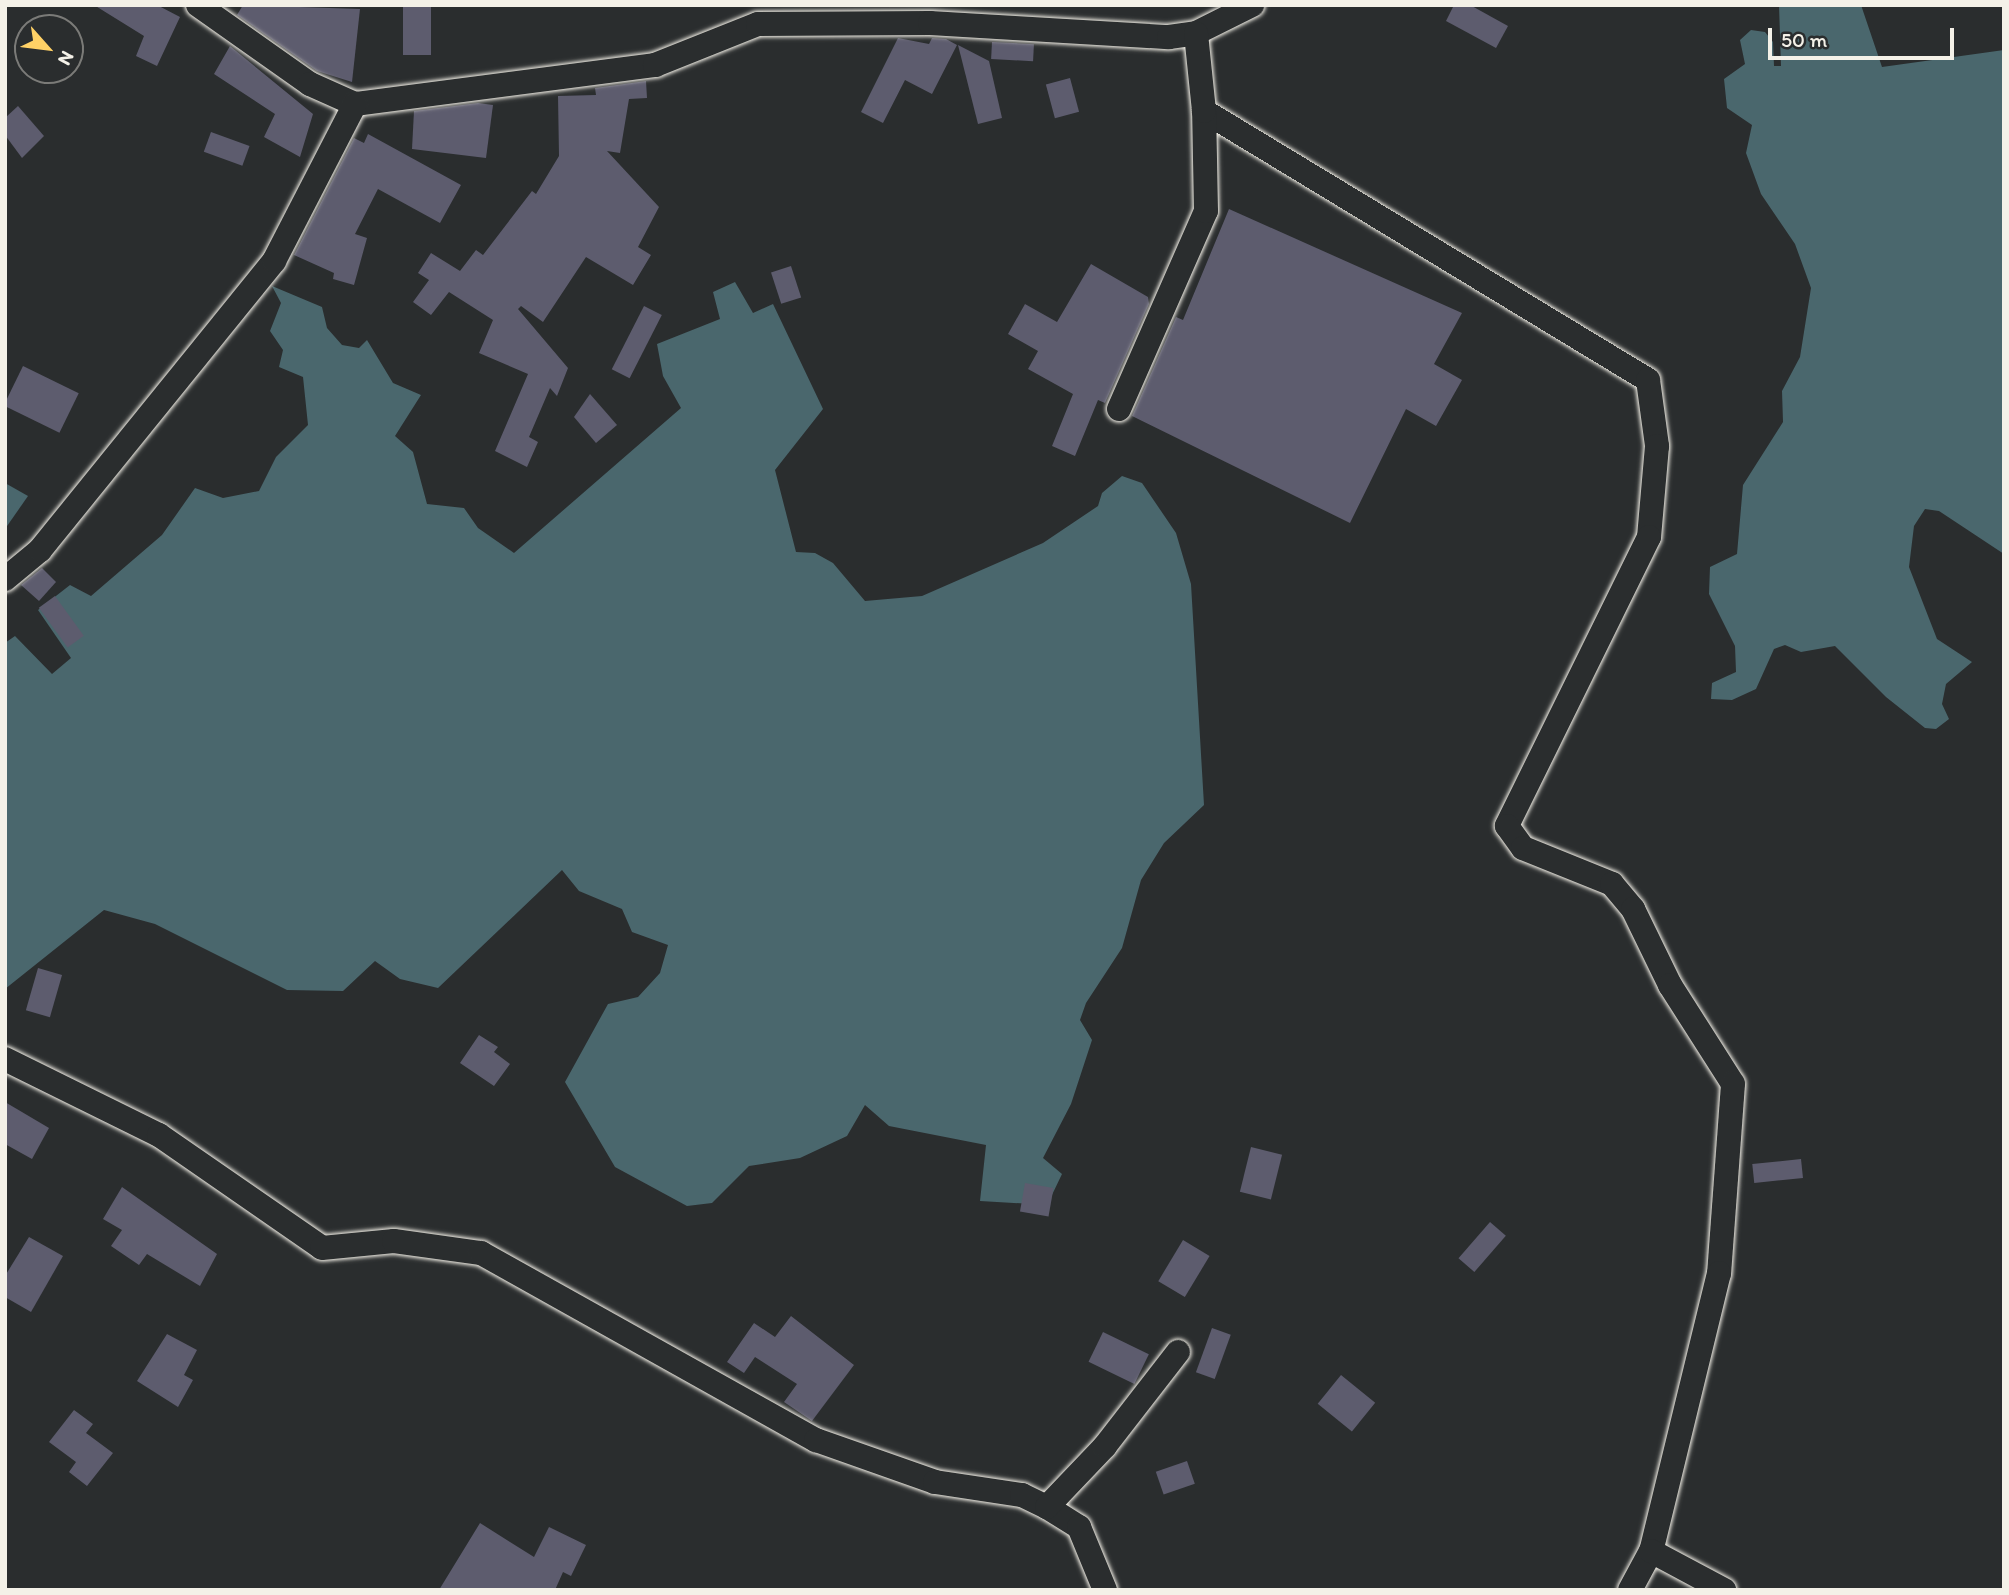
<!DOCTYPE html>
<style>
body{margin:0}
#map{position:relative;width:2009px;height:1595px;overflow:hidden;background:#2a2d2e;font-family:Itim,sans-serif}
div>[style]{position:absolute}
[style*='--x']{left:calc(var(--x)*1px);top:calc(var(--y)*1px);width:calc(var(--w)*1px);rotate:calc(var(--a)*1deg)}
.water>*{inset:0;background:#4a676d}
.building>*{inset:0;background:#5d5c6e;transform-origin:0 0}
.roads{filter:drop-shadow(0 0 2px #f4f1e8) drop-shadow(0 0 2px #f4f1e8)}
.minor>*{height:24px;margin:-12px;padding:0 12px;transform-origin:12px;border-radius:12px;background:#2a2d2e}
span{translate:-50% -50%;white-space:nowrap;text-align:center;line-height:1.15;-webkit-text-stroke:7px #2a2d2e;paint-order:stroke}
.frame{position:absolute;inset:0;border:7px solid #f4f1e8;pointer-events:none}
.north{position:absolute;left:14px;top:14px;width:70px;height:70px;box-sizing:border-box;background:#2a2d2e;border:2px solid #7b7b78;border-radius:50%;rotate:118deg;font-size:19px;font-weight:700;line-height:28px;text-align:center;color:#f4f1e8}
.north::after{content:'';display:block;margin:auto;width:24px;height:32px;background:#ffd166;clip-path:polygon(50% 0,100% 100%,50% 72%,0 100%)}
.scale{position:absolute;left:1768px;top:28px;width:186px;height:32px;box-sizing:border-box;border:4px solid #f4f1e8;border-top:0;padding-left:9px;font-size:21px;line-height:24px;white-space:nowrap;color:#f4f1e8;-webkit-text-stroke:5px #2a2d2e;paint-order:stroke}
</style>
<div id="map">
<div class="water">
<div style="clip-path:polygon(1779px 5px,1861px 5px,1882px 67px,2004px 50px,2004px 554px,1939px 511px,1925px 509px,1914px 526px,1909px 567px,1937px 639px,1972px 662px,1946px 684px,1942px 704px,1949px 719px,1936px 729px,1925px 728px,1886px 697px,1835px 646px,1801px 652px,1785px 645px,1774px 649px,1756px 689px,1732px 700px,1711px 699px,1712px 683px,1736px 672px,1735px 646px,1709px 594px,1710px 567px,1737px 554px,1743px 485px,1783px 422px,1782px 391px,1800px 357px,1811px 288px,1795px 244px,1761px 194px,1746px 153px,1752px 125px,1727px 108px,1724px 79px,1745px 64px,1740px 40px,1751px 30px,1765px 32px,1773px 42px,1774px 66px,1781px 66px)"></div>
<div style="clip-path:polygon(735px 282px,753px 313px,773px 304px,823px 409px,775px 470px,796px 552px,815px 553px,833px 563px,865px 601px,922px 596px,1043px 543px,1098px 506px,1102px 493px,1122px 476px,1142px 483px,1176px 533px,1191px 584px,1204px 805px,1164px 843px,1141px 880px,1122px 948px,1086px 1003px,1080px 1020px,1092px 1040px,1071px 1104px,1043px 1158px,1062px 1174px,1051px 1197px,1033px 1204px,980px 1201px,986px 1145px,889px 1126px,865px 1105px,847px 1136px,800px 1158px,749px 1166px,712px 1203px,687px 1206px,615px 1167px,565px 1082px,608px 1004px,638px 997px,660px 973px,668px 945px,632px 932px,622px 909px,579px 891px,562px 870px,438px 988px,400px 979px,375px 961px,343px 991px,287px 990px,155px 924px,104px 910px,5px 989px,5px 643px,15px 636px,52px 674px,71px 658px,38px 610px,70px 585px,91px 596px,162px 535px,195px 488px,223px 498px,259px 491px,276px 457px,308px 425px,303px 377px,279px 367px,283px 350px,270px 331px,281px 303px,272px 286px,322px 307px,327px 328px,342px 345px,359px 348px,367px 340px,393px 383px,421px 395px,395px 436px,413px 452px,427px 504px,464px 508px,478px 528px,514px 553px,681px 408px,663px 376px,657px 344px,720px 319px,713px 292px)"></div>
<div style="clip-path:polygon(5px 483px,28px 496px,5px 529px)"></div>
</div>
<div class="building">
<div style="clip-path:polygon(94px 5px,157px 5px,180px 17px,157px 66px,136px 56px,144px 36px)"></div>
<div style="clip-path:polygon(243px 5px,360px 9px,352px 82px,317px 71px,237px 15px)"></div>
<div style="left:403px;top:5px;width:28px;height:50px"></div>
<div style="clip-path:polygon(1454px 5px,1470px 5px,1508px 26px,1496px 48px,1446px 21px)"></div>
<div style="clip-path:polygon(898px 38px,929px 44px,932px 38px,946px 39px,957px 45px,932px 94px,905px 80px,883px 123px,861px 112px)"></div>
<div style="left:992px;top:42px;width:42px;height:17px;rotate:3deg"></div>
<div style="clip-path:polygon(958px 45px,989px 61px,1002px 118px,978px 124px)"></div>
<div style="clip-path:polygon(230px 46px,313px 114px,300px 157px,264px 137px,275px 114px,214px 74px)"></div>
<div style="left:1070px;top:78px;width:35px;height:25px;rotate:75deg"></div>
<div style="clip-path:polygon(646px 81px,647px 98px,629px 99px,620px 153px,607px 151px,659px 207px,638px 247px,651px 255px,633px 285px,586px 257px,543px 322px,521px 306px,518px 309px,568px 368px,557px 396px,550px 388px,529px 437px,538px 442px,527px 467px,495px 451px,528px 374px,479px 353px,493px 320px,449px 292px,431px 315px,413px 302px,429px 280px,418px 273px,431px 253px,460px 271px,476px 250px,483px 255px,532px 191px,536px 194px,559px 156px,558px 96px,596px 95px,595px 88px)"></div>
<div style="clip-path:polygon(478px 103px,493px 105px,486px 158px,412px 149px,414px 111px)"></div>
<div style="clip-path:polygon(18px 106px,44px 136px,22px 158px,5px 135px,5px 118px)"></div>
<div style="left:211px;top:132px;width:41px;height:21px;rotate:20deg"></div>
<div style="clip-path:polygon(368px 134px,461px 185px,440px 223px,378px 189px,355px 234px,367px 238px,354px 285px,333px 279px,334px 273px,294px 255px,354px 138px,364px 143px)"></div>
<div style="clip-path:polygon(1229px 209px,1462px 313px,1434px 364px,1462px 380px,1436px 426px,1406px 409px,1350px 523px,1132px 416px,1176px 317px,1183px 320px)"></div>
<div style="clip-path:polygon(1091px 264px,1148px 297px,1149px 304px,1105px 403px,1098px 400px,1075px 456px,1052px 446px,1073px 394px,1028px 369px,1038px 351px,1008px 334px,1025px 304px,1057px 322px)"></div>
<div style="left:791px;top:266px;width:33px;height:21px;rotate:72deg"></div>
<div style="left:644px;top:306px;width:20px;height:71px;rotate:27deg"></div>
<div style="left:23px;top:366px;width:62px;height:44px;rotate:26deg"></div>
<div style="clip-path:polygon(590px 394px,617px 425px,596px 443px,574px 417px)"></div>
<div style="clip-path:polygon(42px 568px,56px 582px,39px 601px,21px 585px)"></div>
<div style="left:55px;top:596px;width:49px;height:20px;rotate:54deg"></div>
<div style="left:38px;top:968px;width:25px;height:44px;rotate:16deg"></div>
<div style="clip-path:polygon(479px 1035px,498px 1047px,494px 1052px,510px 1064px,494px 1086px,460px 1063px)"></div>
<div style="clip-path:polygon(5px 1102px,49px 1128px,32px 1159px,5px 1144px)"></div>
<div style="left:1251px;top:1147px;width:32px;height:46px;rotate:14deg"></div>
<div style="left:1801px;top:1159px;width:19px;height:49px;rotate:84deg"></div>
<div style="left:1025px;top:1183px;width:29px;height:29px;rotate:10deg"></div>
<div style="clip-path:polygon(122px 1187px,217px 1254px,200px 1286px,147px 1254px,139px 1265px,111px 1246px,122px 1230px,103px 1219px)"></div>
<div style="left:1490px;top:1222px;width:21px;height:48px;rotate:41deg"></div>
<div style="clip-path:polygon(29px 1237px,63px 1256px,31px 1312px,5px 1297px,5px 1276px)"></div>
<div style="left:1183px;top:1240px;width:31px;height:48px;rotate:31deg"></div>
<div style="clip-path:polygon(791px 1316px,854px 1365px,812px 1421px,784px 1402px,797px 1384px,755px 1357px,744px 1373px,727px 1362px,754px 1323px,775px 1337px)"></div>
<div style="left:1212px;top:1328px;width:20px;height:47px;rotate:20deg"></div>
<div style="left:1103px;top:1332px;width:51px;height:33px;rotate:26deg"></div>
<div style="clip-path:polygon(167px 1334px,197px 1350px,184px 1375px,193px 1380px,178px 1407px,137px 1381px)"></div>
<div style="left:1341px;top:1375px;width:44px;height:37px;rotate:39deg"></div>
<div style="clip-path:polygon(74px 1410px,93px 1424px,86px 1433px,113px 1453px,87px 1486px,69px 1472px,76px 1462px,49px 1442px)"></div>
<div style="left:1187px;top:1461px;width:24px;height:33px;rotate:71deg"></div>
<div style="clip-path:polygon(480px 1523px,534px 1557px,549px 1527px,586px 1545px,571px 1576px,563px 1572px,555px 1590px,439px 1590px)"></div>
</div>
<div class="roads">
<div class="minor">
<div style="--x:198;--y:5;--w:137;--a:35.2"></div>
<div style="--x:310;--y:84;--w:49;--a:24"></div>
<div style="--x:355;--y:104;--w:303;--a:-7.4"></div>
<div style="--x:655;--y:65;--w:111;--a:-21.7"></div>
<div style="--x:758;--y:24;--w:172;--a:-0.3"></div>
<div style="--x:930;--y:23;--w:239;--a:3.4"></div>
<div style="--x:1169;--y:37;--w:27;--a:-8"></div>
<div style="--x:1196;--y:33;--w:63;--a:-26.6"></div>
<div style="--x:1204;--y:111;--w:519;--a:31.21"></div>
<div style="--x:1648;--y:380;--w:67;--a:82.2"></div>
<div style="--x:1657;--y:446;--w:91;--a:95"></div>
<div style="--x:1649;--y:537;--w:322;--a:116.2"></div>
<div style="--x:1507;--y:826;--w:27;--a:54"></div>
<div style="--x:1523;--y:848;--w:96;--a:22"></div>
<div style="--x:1612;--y:884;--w:33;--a:50"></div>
<div style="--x:1633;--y:909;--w:85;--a:64"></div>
<div style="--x:1670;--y:985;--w:117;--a:57.5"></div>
<div style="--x:1733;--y:1084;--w:190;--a:94.2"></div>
<div style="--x:1719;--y:1273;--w:286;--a:103.7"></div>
<div style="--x:1651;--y:1551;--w:44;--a:118.3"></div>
<div style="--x:1119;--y:409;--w:216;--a:-66.3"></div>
<div style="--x:1206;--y:211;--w:100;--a:-91.1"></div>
<div style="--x:1204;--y:111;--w:78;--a:-95.9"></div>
<div style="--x:5;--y:579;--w:45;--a:-39.6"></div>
<div style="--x:40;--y:550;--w:372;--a:-51"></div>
<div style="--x:274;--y:261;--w:177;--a:-62.7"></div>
<div style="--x:5;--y:1059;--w:172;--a:26.3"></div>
<div style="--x:159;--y:1135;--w:198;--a:34.7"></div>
<div style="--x:322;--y:1248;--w:72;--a:-5.6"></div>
<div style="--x:394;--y:1241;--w:88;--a:7.9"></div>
<div style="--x:481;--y:1253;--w:384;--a:29.2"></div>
<div style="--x:816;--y:1440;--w:126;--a:19.4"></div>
<div style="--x:935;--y:1482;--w:88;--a:8.5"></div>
<div style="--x:1022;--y:1495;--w:28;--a:26"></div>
<div style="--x:1047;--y:1507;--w:38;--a:32"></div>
<div style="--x:1079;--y:1527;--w:68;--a:67.6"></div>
<div style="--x:1047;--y:1507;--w:84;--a:-46.4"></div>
<div style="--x:1105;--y:1446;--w:119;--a:-52.2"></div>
<div style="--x:1651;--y:1551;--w:83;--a:28.1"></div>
</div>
</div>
<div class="frame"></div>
<div class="north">N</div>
<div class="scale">50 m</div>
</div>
